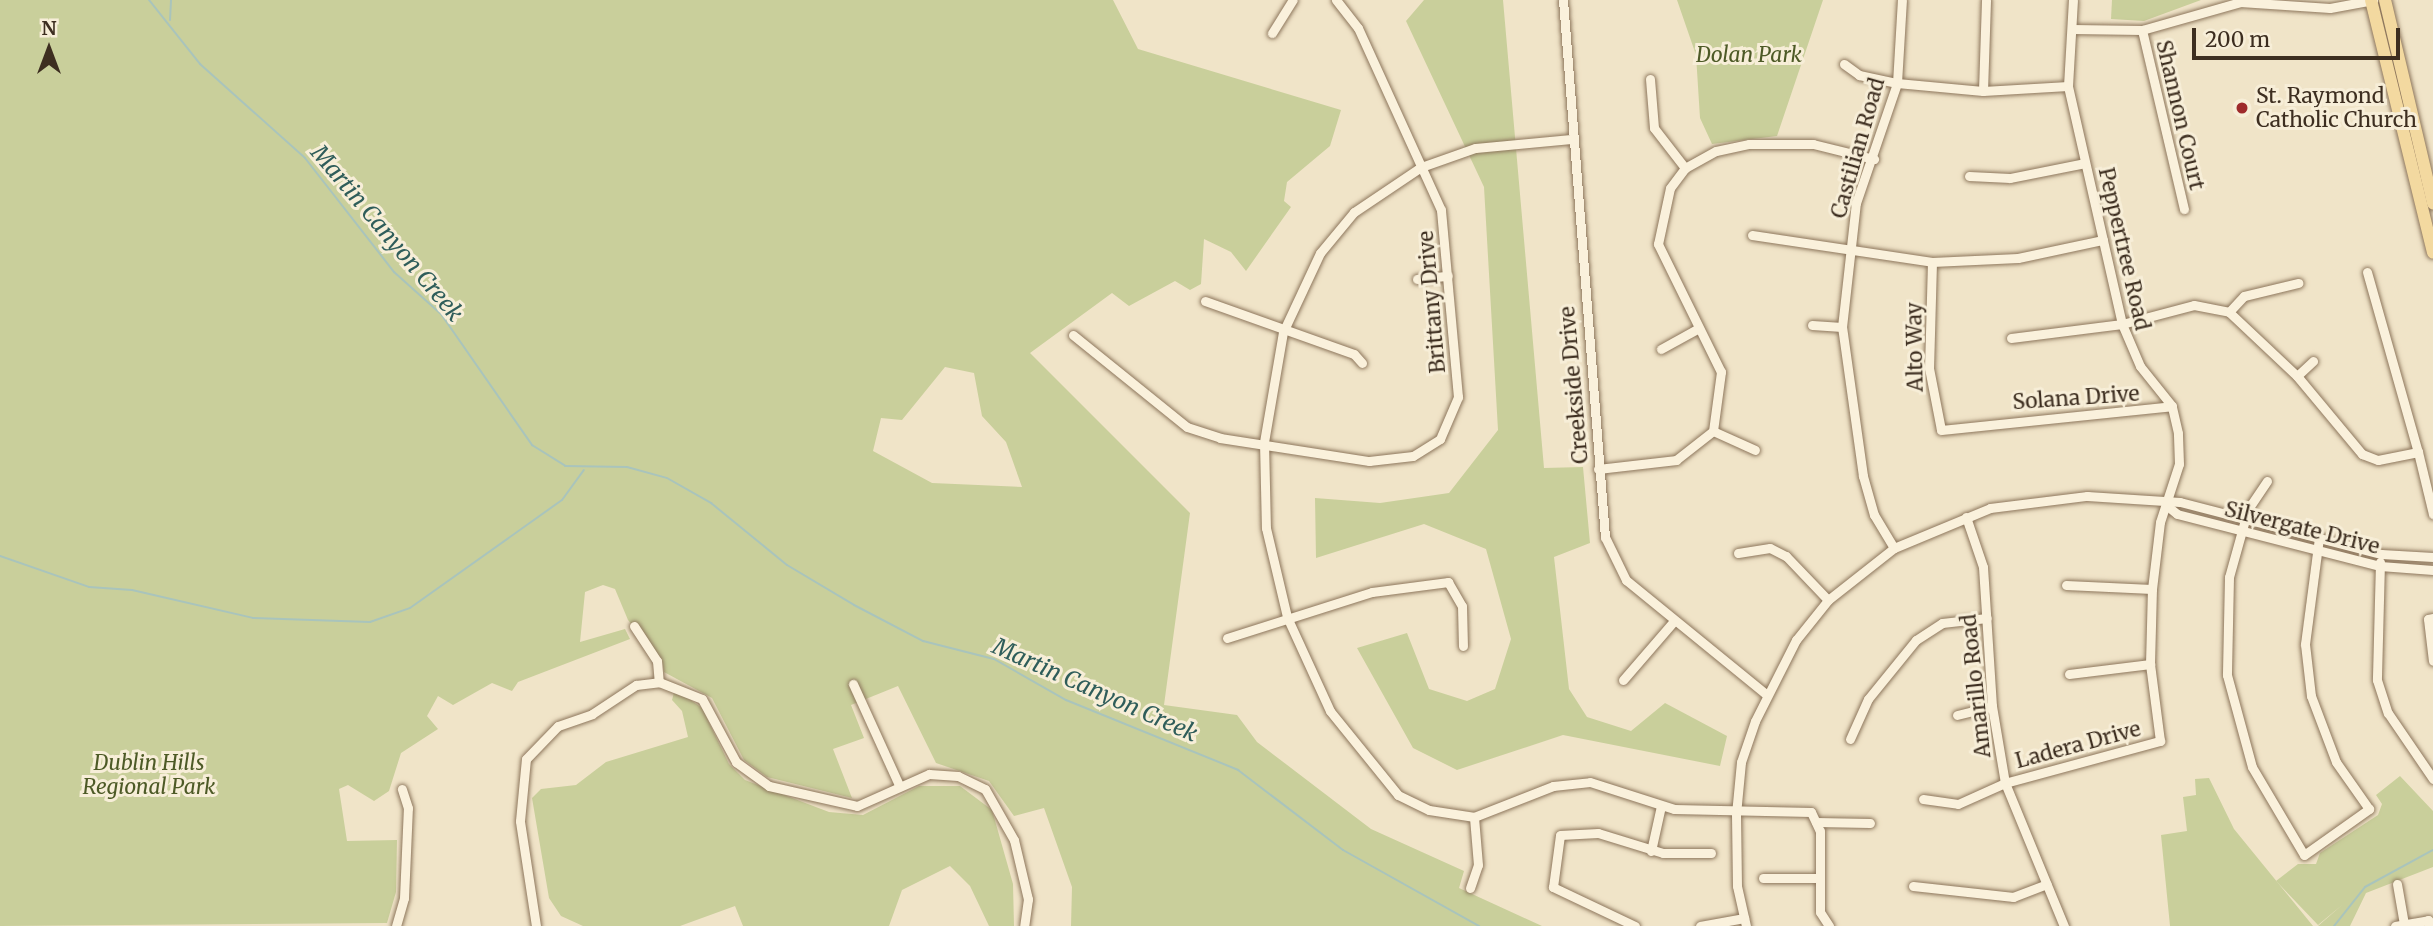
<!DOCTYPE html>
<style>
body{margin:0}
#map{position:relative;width:2433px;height:926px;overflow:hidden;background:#f0e4c8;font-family:Merriweather,serif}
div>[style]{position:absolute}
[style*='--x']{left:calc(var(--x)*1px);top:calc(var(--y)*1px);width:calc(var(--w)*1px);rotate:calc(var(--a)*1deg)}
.green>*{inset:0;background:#c9cf9b}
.stream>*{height:2px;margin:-1px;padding:0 1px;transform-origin:1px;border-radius:1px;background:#a9c4bc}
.roads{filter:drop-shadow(0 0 2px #8d765c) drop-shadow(0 0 2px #8d765c)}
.minor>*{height:9px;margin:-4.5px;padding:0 4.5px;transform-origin:4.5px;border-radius:4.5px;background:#faf1dc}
.major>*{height:12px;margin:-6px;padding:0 6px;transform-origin:6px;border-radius:6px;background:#f3d9a0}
.dots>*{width:19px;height:19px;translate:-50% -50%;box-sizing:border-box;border:4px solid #f7eed8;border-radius:50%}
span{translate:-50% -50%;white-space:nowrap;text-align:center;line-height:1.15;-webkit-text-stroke:6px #f7eed8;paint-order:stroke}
.park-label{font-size:21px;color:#4d5a26;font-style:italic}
.poi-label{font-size:21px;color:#3d2e20}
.left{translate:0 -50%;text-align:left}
.street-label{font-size:21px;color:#3d2e20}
.water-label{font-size:23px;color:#2f5d5a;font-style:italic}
.north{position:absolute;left:14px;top:14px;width:70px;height:70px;-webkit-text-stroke:5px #f7eed8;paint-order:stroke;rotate:0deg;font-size:19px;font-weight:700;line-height:28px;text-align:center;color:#3d2e20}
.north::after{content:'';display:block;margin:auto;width:24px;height:32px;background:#3d2e20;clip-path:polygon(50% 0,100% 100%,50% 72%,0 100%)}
.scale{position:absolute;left:2192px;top:28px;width:208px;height:32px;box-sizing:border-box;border:4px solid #3d2e20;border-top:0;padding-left:9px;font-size:21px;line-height:24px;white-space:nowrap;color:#3d2e20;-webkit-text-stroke:5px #f7eed8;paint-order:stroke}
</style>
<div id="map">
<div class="green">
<div style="clip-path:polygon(evenodd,0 0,1113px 0,1138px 49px,1341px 110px,1330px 146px,1287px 182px,1284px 201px,1291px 207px,1246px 271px,1231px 252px,1204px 239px,1201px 284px,1190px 290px,1175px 281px,1129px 306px,1112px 293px,1030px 353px,1190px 513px,1164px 705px,1237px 715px,1257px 742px,1371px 829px,1464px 871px,1459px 888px,1542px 926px,1071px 926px,1072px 887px,1044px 808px,1014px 816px,989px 781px,936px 763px,898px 686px,851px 705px,864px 738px,833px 749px,852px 798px,767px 777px,744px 760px,712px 698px,664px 672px,662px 660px,628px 620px,615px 589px,603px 585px,585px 592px,580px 642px,625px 629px,630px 639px,518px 682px,512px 691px,492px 683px,453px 705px,438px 696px,427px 716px,438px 729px,401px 753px,389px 791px,374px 801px,348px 785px,339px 789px,347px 841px,397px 840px,396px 892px,387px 923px,0 926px,0 0,945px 367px,974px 373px,982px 416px,1006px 442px,1022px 487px,932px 483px,873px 451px,881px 418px,902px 420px,945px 367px)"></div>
<div style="clip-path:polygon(1424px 0,1503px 0,1544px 468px,1583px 467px,1590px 543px,1554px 557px,1569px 689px,1587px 717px,1631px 731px,1665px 703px,1727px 736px,1720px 766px,1563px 735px,1457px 770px,1413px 748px,1357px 648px,1407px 633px,1429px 689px,1467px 701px,1495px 689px,1511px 639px,1486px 549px,1424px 524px,1316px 558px,1315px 498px,1380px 503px,1449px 493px,1498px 430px,1484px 187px,1406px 21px)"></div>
<div style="clip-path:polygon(1677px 0,1823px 0,1777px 136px,1712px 144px,1700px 118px,1696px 55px)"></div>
<div style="clip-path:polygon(2112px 0,2201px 0,2144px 21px,2111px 19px)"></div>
<div style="clip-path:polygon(675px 689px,702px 708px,729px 764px,745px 780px,829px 812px,863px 815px,919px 786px,960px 786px,992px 810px,1013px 884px,1014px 926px,989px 926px,970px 886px,950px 866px,902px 890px,889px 926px,743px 926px,735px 906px,680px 926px,583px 926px,561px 916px,549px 898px,532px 798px,541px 789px,576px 785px,606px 762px,688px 737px,682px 711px,672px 700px)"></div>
<div style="clip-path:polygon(2400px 776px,2433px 811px,2433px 867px,2366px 893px,2350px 926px,2318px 926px,2342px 905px,2318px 925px,2276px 881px,2298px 864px,2316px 864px,2320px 853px,2378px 815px,2382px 804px,2376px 795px)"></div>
<div style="clip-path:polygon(2209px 778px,2234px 829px,2313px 926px,2170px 926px,2161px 835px,2187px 831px,2183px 797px,2196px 795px,2195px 779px)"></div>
</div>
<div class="stream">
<div style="--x:149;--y:0;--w:82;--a:51.4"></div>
<div style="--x:200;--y:64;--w:141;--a:41.8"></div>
<div style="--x:305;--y:158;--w:145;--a:52"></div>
<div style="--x:394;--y:272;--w:63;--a:41.8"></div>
<div style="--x:441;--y:314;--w:160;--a:55.2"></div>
<div style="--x:532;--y:445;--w:39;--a:32"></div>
<div style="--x:565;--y:466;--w:62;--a:0.9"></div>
<div style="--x:627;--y:467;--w:41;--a:15.4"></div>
<div style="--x:667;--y:478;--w:51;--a:29.6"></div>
<div style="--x:711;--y:503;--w:98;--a:39.2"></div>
<div style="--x:787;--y:565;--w:78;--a:30.8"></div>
<div style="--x:854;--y:605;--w:78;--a:27.6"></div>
<div style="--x:923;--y:641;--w:73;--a:14.2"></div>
<div style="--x:994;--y:659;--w:83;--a:29.7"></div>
<div style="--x:1066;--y:700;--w:186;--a:22.1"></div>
<div style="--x:1238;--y:770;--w:132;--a:37.3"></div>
<div style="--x:1343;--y:850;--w:156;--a:29.2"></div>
<div style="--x:170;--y:20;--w:20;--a:-87"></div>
<div style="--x:0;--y:556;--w:94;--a:19.2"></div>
<div style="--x:89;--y:587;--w:43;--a:4"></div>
<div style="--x:132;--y:590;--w:124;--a:13"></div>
<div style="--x:253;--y:618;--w:117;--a:2"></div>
<div style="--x:370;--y:622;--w:42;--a:-19.3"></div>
<div style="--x:410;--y:608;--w:186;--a:-35.4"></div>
<div style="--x:562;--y:500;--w:37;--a:-54"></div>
<div style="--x:2334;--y:926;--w:50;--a:-51.5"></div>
<div style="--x:2365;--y:887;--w:77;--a:-28.6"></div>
</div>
<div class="roads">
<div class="minor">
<div style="--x:1563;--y:0;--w:539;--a:85.53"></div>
<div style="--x:1605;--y:537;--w:48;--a:64"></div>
<div style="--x:1626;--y:580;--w:182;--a:39.2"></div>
<div style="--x:2072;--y:29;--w:70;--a:0.8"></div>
<div style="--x:2142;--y:30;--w:102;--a:-15.9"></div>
<div style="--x:2240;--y:2;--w:90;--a:3.8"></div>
<div style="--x:2330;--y:8;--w:44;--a:-10.5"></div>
<div style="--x:2142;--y:30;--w:184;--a:76.8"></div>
<div style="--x:1272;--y:33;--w:39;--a:-58"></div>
<div style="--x:1844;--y:64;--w:19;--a:36"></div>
<div style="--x:1859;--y:75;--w:39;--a:12"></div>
<div style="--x:1897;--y:83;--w:86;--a:5.3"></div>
<div style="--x:1983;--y:91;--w:85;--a:-3.4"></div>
<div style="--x:1650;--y:79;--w:49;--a:85.3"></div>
<div style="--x:1654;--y:128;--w:51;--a:52.2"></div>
<div style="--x:1983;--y:91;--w:91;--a:-88.1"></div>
<div style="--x:1571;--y:139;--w:96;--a:174.6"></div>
<div style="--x:1475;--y:148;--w:57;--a:160.6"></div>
<div style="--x:1421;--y:167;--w:81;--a:146.1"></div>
<div style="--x:1354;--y:212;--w:53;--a:129.7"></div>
<div style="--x:1320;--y:253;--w:87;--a:115.1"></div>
<div style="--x:1283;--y:332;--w:112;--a:99.8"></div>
<div style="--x:1264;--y:442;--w:86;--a:88.7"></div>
<div style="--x:1266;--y:528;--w:91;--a:76.7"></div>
<div style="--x:1287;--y:617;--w:103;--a:65.4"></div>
<div style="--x:1330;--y:711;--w:108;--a:51"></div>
<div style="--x:1398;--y:795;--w:34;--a:26"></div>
<div style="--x:1429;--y:810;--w:46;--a:8.8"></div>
<div style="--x:1474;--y:817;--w:85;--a:-21.4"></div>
<div style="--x:1553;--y:786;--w:37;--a:-6"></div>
<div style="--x:1590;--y:782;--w:88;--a:17.8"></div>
<div style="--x:1674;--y:809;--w:137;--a:1.3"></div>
<div style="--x:1811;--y:812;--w:21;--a:65"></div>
<div style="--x:1820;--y:831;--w:81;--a:90"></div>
<div style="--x:1820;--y:912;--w:17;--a:57"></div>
<div style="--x:1969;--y:176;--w:41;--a:2.8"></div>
<div style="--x:2010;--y:178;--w:76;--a:-11.3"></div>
<div style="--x:1752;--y:235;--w:182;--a:8.5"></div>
<div style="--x:1932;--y:262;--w:86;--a:-2.7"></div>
<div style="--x:2018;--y:258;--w:87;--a:-12"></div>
<div style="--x:1932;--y:262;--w:106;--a:91.6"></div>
<div style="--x:1929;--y:368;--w:63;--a:79"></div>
<div style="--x:2367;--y:272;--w:187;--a:74.2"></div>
<div style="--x:1417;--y:279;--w:31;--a:-6"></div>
<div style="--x:1205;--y:301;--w:158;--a:19.6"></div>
<div style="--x:1354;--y:354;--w:12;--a:48"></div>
<div style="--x:2229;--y:312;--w:22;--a:-47"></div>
<div style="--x:2244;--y:296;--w:56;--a:-13.5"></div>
<div style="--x:1812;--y:325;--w:30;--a:4"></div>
<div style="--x:1073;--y:335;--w:146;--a:38.9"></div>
<div style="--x:1187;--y:427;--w:35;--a:18"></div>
<div style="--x:1220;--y:438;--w:151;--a:8.8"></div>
<div style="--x:1369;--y:461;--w:44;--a:-6.5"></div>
<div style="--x:1413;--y:456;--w:32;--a:-32"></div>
<div style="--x:1440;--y:439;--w:46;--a:-66.8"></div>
<div style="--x:1458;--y:397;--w:188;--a:-95.2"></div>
<div style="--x:1441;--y:210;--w:200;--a:-114.5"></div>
<div style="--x:1358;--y:28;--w:36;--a:-128"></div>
<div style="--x:2011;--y:338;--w:112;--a:-7.2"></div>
<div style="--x:2122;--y:324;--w:74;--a:-14.8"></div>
<div style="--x:2194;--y:305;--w:36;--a:11"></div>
<div style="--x:2229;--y:312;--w:93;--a:43.3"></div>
<div style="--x:2297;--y:376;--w:102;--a:50.2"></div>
<div style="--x:2362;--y:454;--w:17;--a:21"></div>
<div style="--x:2378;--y:460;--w:41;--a:-11.3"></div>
<div style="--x:2418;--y:452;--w:64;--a:76.4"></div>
<div style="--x:1661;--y:349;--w:43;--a:-28.9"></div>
<div style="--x:2297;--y:376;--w:22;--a:-43"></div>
<div style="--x:1941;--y:430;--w:232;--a:-5.9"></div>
<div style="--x:1713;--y:431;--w:46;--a:24.3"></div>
<div style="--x:1598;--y:469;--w:79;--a:-6.6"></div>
<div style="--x:1676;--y:460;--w:47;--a:-38.1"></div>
<div style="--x:1713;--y:431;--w:60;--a:-82.3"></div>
<div style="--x:1721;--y:372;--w:143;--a:-116.2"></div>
<div style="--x:1658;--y:244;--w:57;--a:-77.9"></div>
<div style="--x:1670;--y:188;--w:25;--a:-53"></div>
<div style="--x:1685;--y:168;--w:35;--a:-29"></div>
<div style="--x:1716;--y:151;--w:34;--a:-12"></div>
<div style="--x:1749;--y:144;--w:64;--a:0"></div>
<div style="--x:1813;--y:144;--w:63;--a:13.8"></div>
<div style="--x:2267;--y:481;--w:34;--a:124"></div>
<div style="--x:2248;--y:509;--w:71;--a:105.6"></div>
<div style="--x:2229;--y:577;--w:98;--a:91.2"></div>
<div style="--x:2227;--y:675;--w:95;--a:74.8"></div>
<div style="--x:2252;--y:767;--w:102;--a:59.4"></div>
<div style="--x:2304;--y:855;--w:80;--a:-35.3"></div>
<div style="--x:2369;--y:809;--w:57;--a:-125.1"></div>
<div style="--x:2336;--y:762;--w:71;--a:-110.7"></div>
<div style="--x:2311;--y:696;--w:52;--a:-96.6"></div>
<div style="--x:2305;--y:644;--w:107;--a:-82.5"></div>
<div style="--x:2166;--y:505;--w:14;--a:39"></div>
<div style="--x:2177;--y:514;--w:210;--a:14.4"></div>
<div style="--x:2380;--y:566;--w:53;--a:4.3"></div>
<div style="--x:1966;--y:517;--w:53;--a:71.2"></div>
<div style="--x:1983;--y:567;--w:139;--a:86.3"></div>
<div style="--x:1992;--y:706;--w:78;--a:80.4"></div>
<div style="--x:2005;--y:783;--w:155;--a:67.6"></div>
<div style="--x:1894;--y:548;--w:39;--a:-121"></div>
<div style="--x:1874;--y:515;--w:41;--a:-105.8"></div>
<div style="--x:1863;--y:476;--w:150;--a:-98"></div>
<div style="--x:1842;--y:327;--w:125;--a:-83.6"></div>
<div style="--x:1856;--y:203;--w:127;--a:-71.1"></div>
<div style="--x:1897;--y:83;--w:83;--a:-86.6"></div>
<div style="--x:1738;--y:553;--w:32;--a:-9"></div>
<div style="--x:1770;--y:548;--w:18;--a:27"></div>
<div style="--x:1786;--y:556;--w:61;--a:46.3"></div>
<div style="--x:2380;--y:562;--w:118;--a:91.5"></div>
<div style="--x:2377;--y:680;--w:35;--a:72"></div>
<div style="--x:2388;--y:713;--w:80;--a:55.7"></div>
<div style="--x:2066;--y:585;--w:86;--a:2.7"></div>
<div style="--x:2433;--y:618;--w:5;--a:169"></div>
<div style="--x:2428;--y:619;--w:42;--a:83.2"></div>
<div style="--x:634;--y:626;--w:42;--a:56.7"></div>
<div style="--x:657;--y:661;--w:21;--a:85"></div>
<div style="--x:1227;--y:638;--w:152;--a:-17.6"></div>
<div style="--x:1372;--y:592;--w:77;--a:-7.5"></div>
<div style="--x:1448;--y:582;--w:28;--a:60"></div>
<div style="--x:1462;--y:606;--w:40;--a:88.6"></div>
<div style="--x:2069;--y:674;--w:82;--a:-7"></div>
<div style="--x:1623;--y:680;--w:77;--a:-49.2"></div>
<div style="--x:853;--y:684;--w:111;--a:65.5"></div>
<div style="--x:1957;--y:715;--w:36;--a:-14"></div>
<div style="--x:1850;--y:739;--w:44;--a:-65.8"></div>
<div style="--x:1868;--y:699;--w:76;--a:-50.9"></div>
<div style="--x:1916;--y:640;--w:31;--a:-33"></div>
<div style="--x:1942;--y:623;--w:45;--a:-6.3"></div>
<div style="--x:1923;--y:799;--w:35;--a:8"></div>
<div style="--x:1958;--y:804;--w:51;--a:-24.1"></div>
<div style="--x:2005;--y:783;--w:161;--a:-15.2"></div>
<div style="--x:2160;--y:741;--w:78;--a:-97.4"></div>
<div style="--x:2150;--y:664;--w:75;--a:-88.5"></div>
<div style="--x:2152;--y:589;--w:67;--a:-83.2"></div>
<div style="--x:2160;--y:522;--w:61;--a:-71.9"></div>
<div style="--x:2179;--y:464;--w:31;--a:-92"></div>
<div style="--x:2178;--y:433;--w:28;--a:-103"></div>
<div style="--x:2172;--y:406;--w:51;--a:-128.7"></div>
<div style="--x:2140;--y:366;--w:46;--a:-113.2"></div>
<div style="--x:2122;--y:324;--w:244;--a:-102.8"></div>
<div style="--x:2068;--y:86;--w:86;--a:-86.7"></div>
<div style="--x:1816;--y:822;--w:54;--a:1.1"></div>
<div style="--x:1651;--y:851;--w:46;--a:-77.5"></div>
<div style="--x:1763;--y:878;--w:57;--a:0"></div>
<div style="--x:2397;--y:884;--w:41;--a:80.1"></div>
<div style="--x:1913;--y:886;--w:101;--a:6.3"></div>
<div style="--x:2013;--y:897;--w:36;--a:-21"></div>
<div style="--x:1470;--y:888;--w:24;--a:-71"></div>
<div style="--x:1478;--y:865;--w:48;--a:-94.8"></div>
<div style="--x:396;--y:926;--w:29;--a:-74"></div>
<div style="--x:404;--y:898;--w:90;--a:-87.5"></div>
<div style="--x:408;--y:808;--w:20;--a:-108"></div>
<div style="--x:536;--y:926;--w:106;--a:-98.7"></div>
<div style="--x:520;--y:821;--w:62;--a:-84.5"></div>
<div style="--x:526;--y:759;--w:46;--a:-45.9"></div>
<div style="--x:558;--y:726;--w:36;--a:-19"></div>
<div style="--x:592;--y:714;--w:53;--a:-33.4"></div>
<div style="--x:636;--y:685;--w:23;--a:-7"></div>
<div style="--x:659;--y:682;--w:46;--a:21.6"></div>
<div style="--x:702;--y:699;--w:72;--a:61.6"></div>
<div style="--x:736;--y:762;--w:41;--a:36"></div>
<div style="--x:769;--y:786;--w:90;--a:12.8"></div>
<div style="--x:857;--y:806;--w:79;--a:-24"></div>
<div style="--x:929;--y:774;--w:29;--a:4"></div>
<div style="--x:958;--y:776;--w:30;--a:26"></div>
<div style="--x:985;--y:789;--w:59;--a:60.4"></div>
<div style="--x:1014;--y:840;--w:61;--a:76.7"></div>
<div style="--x:1028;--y:899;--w:27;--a:98"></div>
<div style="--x:1635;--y:926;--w:91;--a:-154.6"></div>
<div style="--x:1553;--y:887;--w:52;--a:-82.3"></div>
<div style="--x:1560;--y:835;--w:38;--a:-3"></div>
<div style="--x:1598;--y:833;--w:68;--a:17.1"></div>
<div style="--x:1663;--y:853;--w:48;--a:0"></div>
<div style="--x:1700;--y:926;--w:45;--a:-10.3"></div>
<div style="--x:1746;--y:926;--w:41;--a:-102.7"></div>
<div style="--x:1737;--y:886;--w:72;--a:-90.8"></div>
<div style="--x:1736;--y:814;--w:52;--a:-84.5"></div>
<div style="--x:1741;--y:762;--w:43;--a:-71.1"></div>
<div style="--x:1755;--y:721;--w:91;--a:-63.2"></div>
<div style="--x:1796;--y:640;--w:51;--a:-51.3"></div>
<div style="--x:1828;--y:600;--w:84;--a:-38.2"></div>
<div style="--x:1894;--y:548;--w:104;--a:-22.6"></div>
<div style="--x:1990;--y:508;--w:98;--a:-7.1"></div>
<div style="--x:2087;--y:496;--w:93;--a:3.7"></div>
<div style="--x:2180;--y:502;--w:208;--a:14.5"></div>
<div style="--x:2381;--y:554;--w:52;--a:3.3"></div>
<div style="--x:2395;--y:926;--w:34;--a:-10"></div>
<div style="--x:2428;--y:920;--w:6;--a:81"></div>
</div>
<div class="major">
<div style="--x:2371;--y:0;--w:260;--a:76.2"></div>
<div style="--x:2385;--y:0;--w:209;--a:76.7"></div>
</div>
</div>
<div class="dots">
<div style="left:2242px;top:108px;background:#9e2a2b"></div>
</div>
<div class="park-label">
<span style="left:1749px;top:55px">Dolan Park</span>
<span style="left:149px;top:775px">Dublin Hills<br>Regional Park</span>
</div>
<div class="poi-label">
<span class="left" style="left:2256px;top:108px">St. Raymond<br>Catholic Church</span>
</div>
<div class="street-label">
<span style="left:2180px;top:115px;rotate:77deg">Shannon Court</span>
<span style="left:1858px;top:148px;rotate:-74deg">Castilian Road</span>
<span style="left:2124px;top:249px;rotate:77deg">Peppertree Road</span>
<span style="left:1432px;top:302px;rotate:-95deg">Brittany Drive</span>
<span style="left:1915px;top:347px;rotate:-91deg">Alto Way</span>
<span style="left:1574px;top:385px;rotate:-95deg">Creekside Drive</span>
<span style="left:2076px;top:398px;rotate:-4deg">Solana Drive</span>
<span style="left:2302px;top:528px;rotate:14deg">Silvergate Drive</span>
<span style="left:1976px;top:686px;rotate:-96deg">Amarillo Road</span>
<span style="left:2078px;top:745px;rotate:-15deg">Ladera Drive</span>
</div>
<div class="water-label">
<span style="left:387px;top:233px;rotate:50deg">Martin Canyon Creek</span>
<span style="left:1095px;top:690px;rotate:24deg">Martin Canyon Creek</span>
</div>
<div class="north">N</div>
<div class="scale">200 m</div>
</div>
